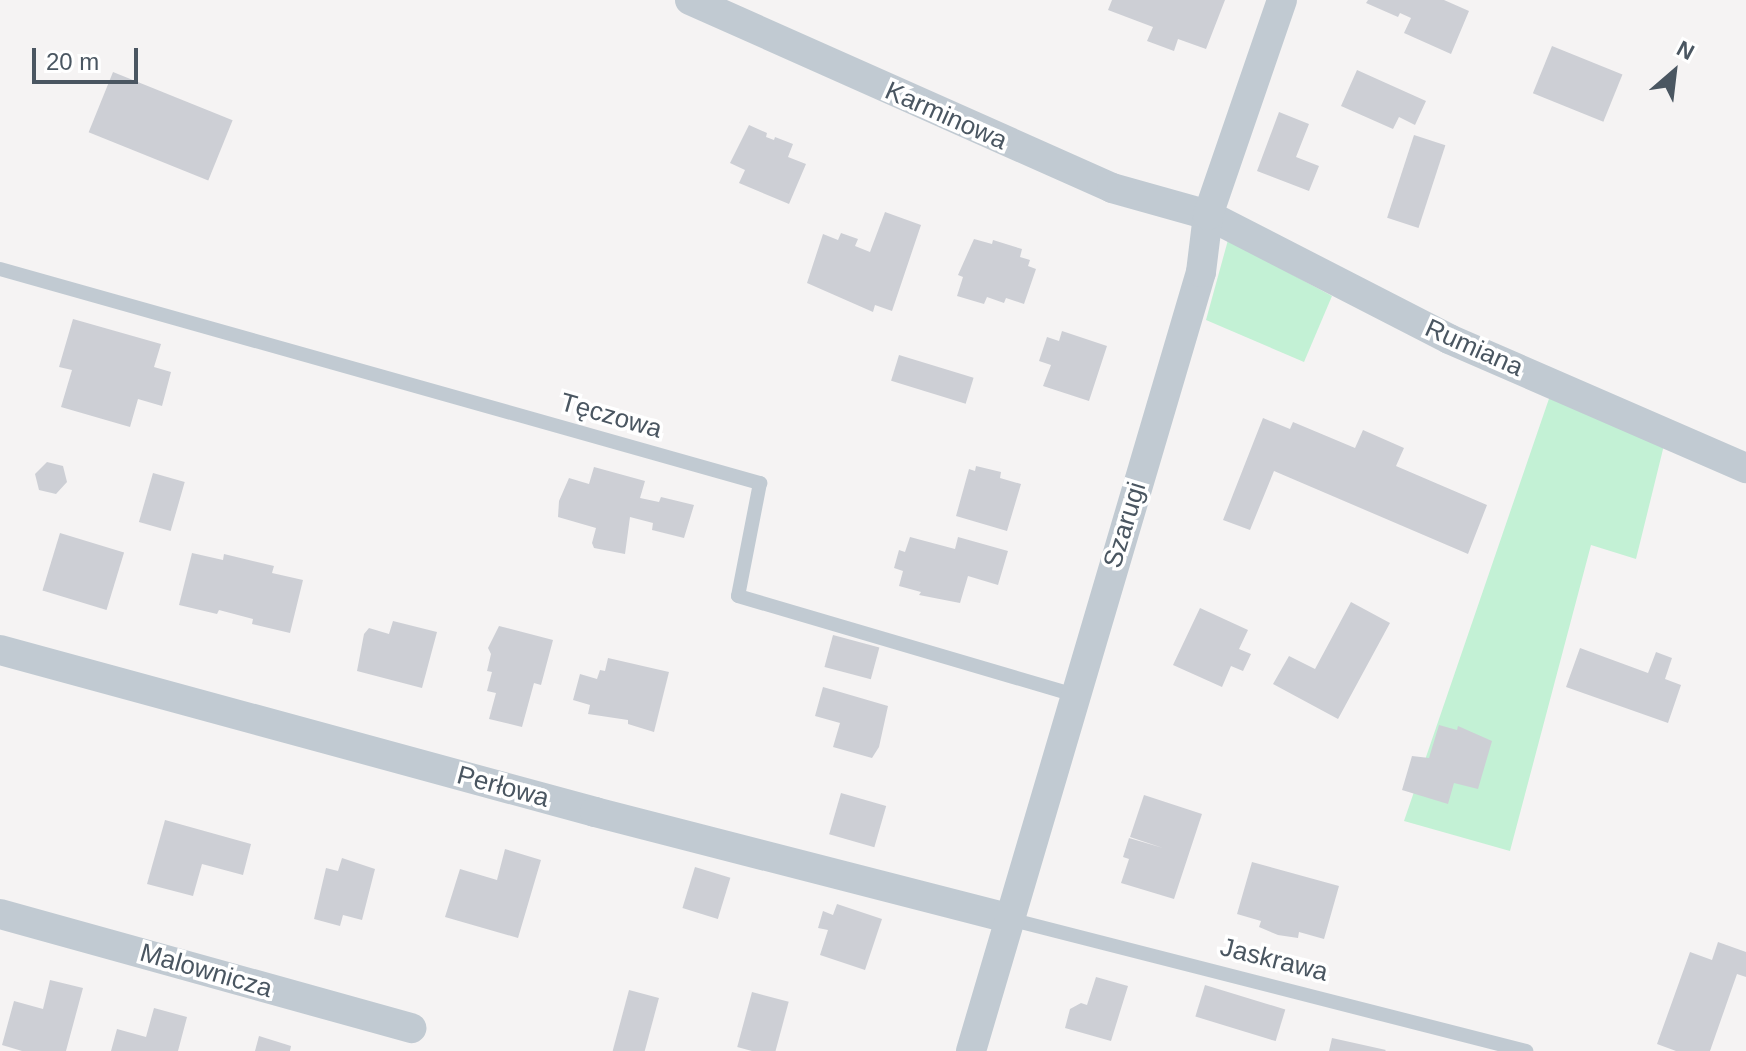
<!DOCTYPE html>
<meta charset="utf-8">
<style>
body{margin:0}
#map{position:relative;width:1746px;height:1051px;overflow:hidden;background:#f5f3f3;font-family:Arial,sans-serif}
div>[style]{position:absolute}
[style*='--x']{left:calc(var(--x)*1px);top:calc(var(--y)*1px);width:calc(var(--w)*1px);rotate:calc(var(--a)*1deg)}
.green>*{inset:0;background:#c3f1d5}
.building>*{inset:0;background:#cdcfd5;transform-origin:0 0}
.lane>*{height:14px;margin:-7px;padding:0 7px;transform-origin:7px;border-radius:7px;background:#c1cad2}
.street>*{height:30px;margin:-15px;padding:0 15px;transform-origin:15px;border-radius:15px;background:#c1cad2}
span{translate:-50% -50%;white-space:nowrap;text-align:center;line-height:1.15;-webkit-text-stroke:7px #fff;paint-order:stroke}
.street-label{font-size:26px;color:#4a5661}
.north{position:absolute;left:1634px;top:32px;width:80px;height:80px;-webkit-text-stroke:6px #fff;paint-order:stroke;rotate:28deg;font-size:22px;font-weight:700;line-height:32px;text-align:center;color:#4a5661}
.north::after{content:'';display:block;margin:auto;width:28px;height:36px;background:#4a5661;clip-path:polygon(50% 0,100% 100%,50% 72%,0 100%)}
.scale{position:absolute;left:32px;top:48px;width:106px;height:36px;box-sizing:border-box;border:4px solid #4a5661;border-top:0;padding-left:10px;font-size:24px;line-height:28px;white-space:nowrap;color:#4a5661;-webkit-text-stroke:6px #fff;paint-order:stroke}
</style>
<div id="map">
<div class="green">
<div style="clip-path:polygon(1228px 240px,1332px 296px,1304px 362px,1206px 320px)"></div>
<div style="clip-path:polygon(1553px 387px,1666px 437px,1636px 559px,1591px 545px,1510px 851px,1404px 821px)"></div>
</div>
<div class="building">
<div style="clip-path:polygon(1112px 0,1225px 0,1206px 49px,1178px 39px,1174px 51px,1147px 41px,1153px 27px,1108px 10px)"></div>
<div style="clip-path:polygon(1368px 0,1444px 0,1469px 11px,1451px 54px,1404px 33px,1411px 18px,1400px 13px,1398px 17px,1366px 3px)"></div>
<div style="left:1552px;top:46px;width:76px;height:51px;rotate:22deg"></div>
<div style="clip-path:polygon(1357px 70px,1426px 101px,1415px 125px,1399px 117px,1393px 129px,1341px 106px)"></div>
<div style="left:113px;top:72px;width:129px;height:65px;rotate:22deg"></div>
<div style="clip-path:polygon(1279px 112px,1309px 124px,1296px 157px,1319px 166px,1309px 191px,1257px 171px)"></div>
<div style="clip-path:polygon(749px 125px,767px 133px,766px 137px,774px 140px,775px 137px,793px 144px,788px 157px,806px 164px,789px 204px,739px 183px,745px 170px,730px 163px)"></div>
<div style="left:1414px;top:135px;width:33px;height:87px;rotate:18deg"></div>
<div style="clip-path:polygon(885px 212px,921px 225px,892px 311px,875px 305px,873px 312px,807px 283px,823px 234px,838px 240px,841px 233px,858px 239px,855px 246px,870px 252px)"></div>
<div style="clip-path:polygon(974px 239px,992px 244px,993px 240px,1022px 249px,1020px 257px,1030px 260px,1028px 266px,1036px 269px,1024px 304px,1006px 298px,1004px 303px,987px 297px,984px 304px,957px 296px,963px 277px,958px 275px)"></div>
<div style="clip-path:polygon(73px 319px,161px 344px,154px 367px,171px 372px,162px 406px,138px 399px,130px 427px,61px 407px,72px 370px,59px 367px)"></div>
<div style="clip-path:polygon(1062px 331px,1107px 346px,1089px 401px,1043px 386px,1051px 365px,1039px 361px,1047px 337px,1059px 341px)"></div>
<div style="left:899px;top:355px;width:78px;height:27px;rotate:17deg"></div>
<div style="clip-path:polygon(1263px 418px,1290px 429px,1293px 422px,1355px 448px,1363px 430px,1404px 448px,1396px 466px,1487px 505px,1468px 554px,1274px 471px,1250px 530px,1223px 520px)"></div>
<div style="clip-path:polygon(47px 462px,63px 466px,67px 482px,56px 494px,39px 490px,35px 474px)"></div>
<div style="clip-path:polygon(976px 466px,1001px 472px,1000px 478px,1021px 484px,1007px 531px,956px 516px,969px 469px,975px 471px)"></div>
<div style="clip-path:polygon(594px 467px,645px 481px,640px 498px,659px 502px,661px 497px,694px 505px,684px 538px,652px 530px,653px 523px,630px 517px,625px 554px,594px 548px,592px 543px,596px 528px,558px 517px,559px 501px,569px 478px,589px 484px)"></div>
<div style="left:153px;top:473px;width:33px;height:51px;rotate:16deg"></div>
<div style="left:60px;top:533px;width:67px;height:60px;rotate:17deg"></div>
<div style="clip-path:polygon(910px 537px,955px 549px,958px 537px,1008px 551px,998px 585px,968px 576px,960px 603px,919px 595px,921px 592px,899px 586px,903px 571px,894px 568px,899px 550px,905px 552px)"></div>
<div style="clip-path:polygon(192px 553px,223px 560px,224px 554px,274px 566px,272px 573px,303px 580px,290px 633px,252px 624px,253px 619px,219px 610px,217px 614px,179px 605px)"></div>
<div style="clip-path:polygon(1351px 602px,1390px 623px,1338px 719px,1273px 684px,1289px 656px,1315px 669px)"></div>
<div style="clip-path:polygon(1200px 608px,1248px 630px,1239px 649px,1251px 654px,1243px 671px,1231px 666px,1222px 687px,1173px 665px)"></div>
<div style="clip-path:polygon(393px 621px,437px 632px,422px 688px,357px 671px,364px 634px,369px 628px,389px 634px)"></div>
<div style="clip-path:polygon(499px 626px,553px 640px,541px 685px,534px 683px,522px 727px,489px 719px,496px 693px,487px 691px,492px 672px,487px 671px,491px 654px,488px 648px)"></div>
<div style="left:833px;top:635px;width:48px;height:33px;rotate:15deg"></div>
<div style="clip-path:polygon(1580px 648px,1648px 673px,1656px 652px,1672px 658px,1665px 679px,1681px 685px,1668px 723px,1566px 687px)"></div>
<div style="clip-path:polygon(608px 658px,669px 672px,654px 732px,628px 724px,628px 720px,588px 714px,590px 705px,573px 700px,580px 674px,597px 679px,600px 670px,605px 671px)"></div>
<div style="clip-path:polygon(823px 687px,888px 706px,879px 747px,872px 758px,833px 747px,840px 723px,815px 716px)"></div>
<div style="clip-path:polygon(1439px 725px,1457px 730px,1458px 726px,1492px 741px,1478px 789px,1454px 783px,1448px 804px,1402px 790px,1412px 756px,1429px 758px)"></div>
<div style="left:841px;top:793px;width:47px;height:43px;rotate:16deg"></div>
<div style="clip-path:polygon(1144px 795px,1202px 814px,1174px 899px,1121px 883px,1129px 859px,1123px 857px,1129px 838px,1163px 848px,1130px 837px)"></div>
<div style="clip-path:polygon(165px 820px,251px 844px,243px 875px,202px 864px,193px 896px,147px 884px)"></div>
<div style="clip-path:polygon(505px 849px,541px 860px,518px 938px,445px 917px,460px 869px,497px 880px)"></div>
<div style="clip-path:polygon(342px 858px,375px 869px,362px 920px,343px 915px,340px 926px,314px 919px,326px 868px,338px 871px)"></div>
<div style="clip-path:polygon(1252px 862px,1339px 886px,1324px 939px,1299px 932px,1298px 938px,1278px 935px,1259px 927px,1261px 921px,1237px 914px)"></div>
<div style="left:695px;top:867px;width:37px;height:43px;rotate:17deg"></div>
<div style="clip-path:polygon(837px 904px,882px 919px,865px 970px,820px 955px,828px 930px,818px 928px,823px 911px,833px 915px)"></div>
<div style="clip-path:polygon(1718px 942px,1746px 952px,1746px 977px,1737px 974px,1710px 1051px,1676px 1051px,1657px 1044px,1690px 952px,1712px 960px)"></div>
<div style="clip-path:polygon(1096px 977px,1128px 986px,1111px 1041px,1065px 1028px,1070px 1009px,1081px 1003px,1087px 1005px)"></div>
<div style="clip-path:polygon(50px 980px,83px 988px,66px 1051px,22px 1051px,2px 1045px,14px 1001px,43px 1009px)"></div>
<div style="left:1205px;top:985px;width:84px;height:33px;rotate:17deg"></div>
<div style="left:629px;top:990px;width:31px;height:63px;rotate:15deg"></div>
<div style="left:752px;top:992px;width:38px;height:57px;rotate:15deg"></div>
<div style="clip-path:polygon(154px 1008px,187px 1017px,178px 1051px,111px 1051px,117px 1029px,146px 1037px)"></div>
<div style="clip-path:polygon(259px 1036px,291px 1046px,290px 1051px,255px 1051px)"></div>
<div style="clip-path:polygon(1332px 1038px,1386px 1050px,1385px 1051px,1329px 1051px)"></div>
</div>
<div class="lane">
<div style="--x:0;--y:269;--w:790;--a:15.73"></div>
<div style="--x:760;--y:483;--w:115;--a:101"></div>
<div style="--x:738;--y:596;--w:350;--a:16.4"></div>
<div style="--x:1009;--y:919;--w:534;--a:14.32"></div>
</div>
<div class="street">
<div style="--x:690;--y:0;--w:462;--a:24"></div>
<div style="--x:1112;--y:188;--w:100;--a:15.7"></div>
<div style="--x:1208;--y:215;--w:271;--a:27.2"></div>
<div style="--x:1449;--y:339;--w:324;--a:23.5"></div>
<div style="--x:0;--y:650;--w:617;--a:15.23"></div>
<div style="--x:595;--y:812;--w:427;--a:14.4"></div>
<div style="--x:0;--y:914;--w:427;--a:15.5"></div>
<div style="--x:971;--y:1051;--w:812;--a:-73.55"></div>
<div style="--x:1201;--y:272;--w:57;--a:-83"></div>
<div style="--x:1208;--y:215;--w:227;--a:-71"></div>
</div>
<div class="street-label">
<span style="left:946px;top:116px;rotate:24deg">Karminowa</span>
<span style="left:1474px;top:348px;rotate:24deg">Rumiana</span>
<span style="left:611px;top:416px;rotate:16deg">Tęczowa</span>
<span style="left:1125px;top:525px;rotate:-73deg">Szarugi</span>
<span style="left:503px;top:787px;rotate:15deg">Perłowa</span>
<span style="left:1274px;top:960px;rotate:14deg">Jaskrawa</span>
<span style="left:206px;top:971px;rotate:16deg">Malownicza</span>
</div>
<div class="north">N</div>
<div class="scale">20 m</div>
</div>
